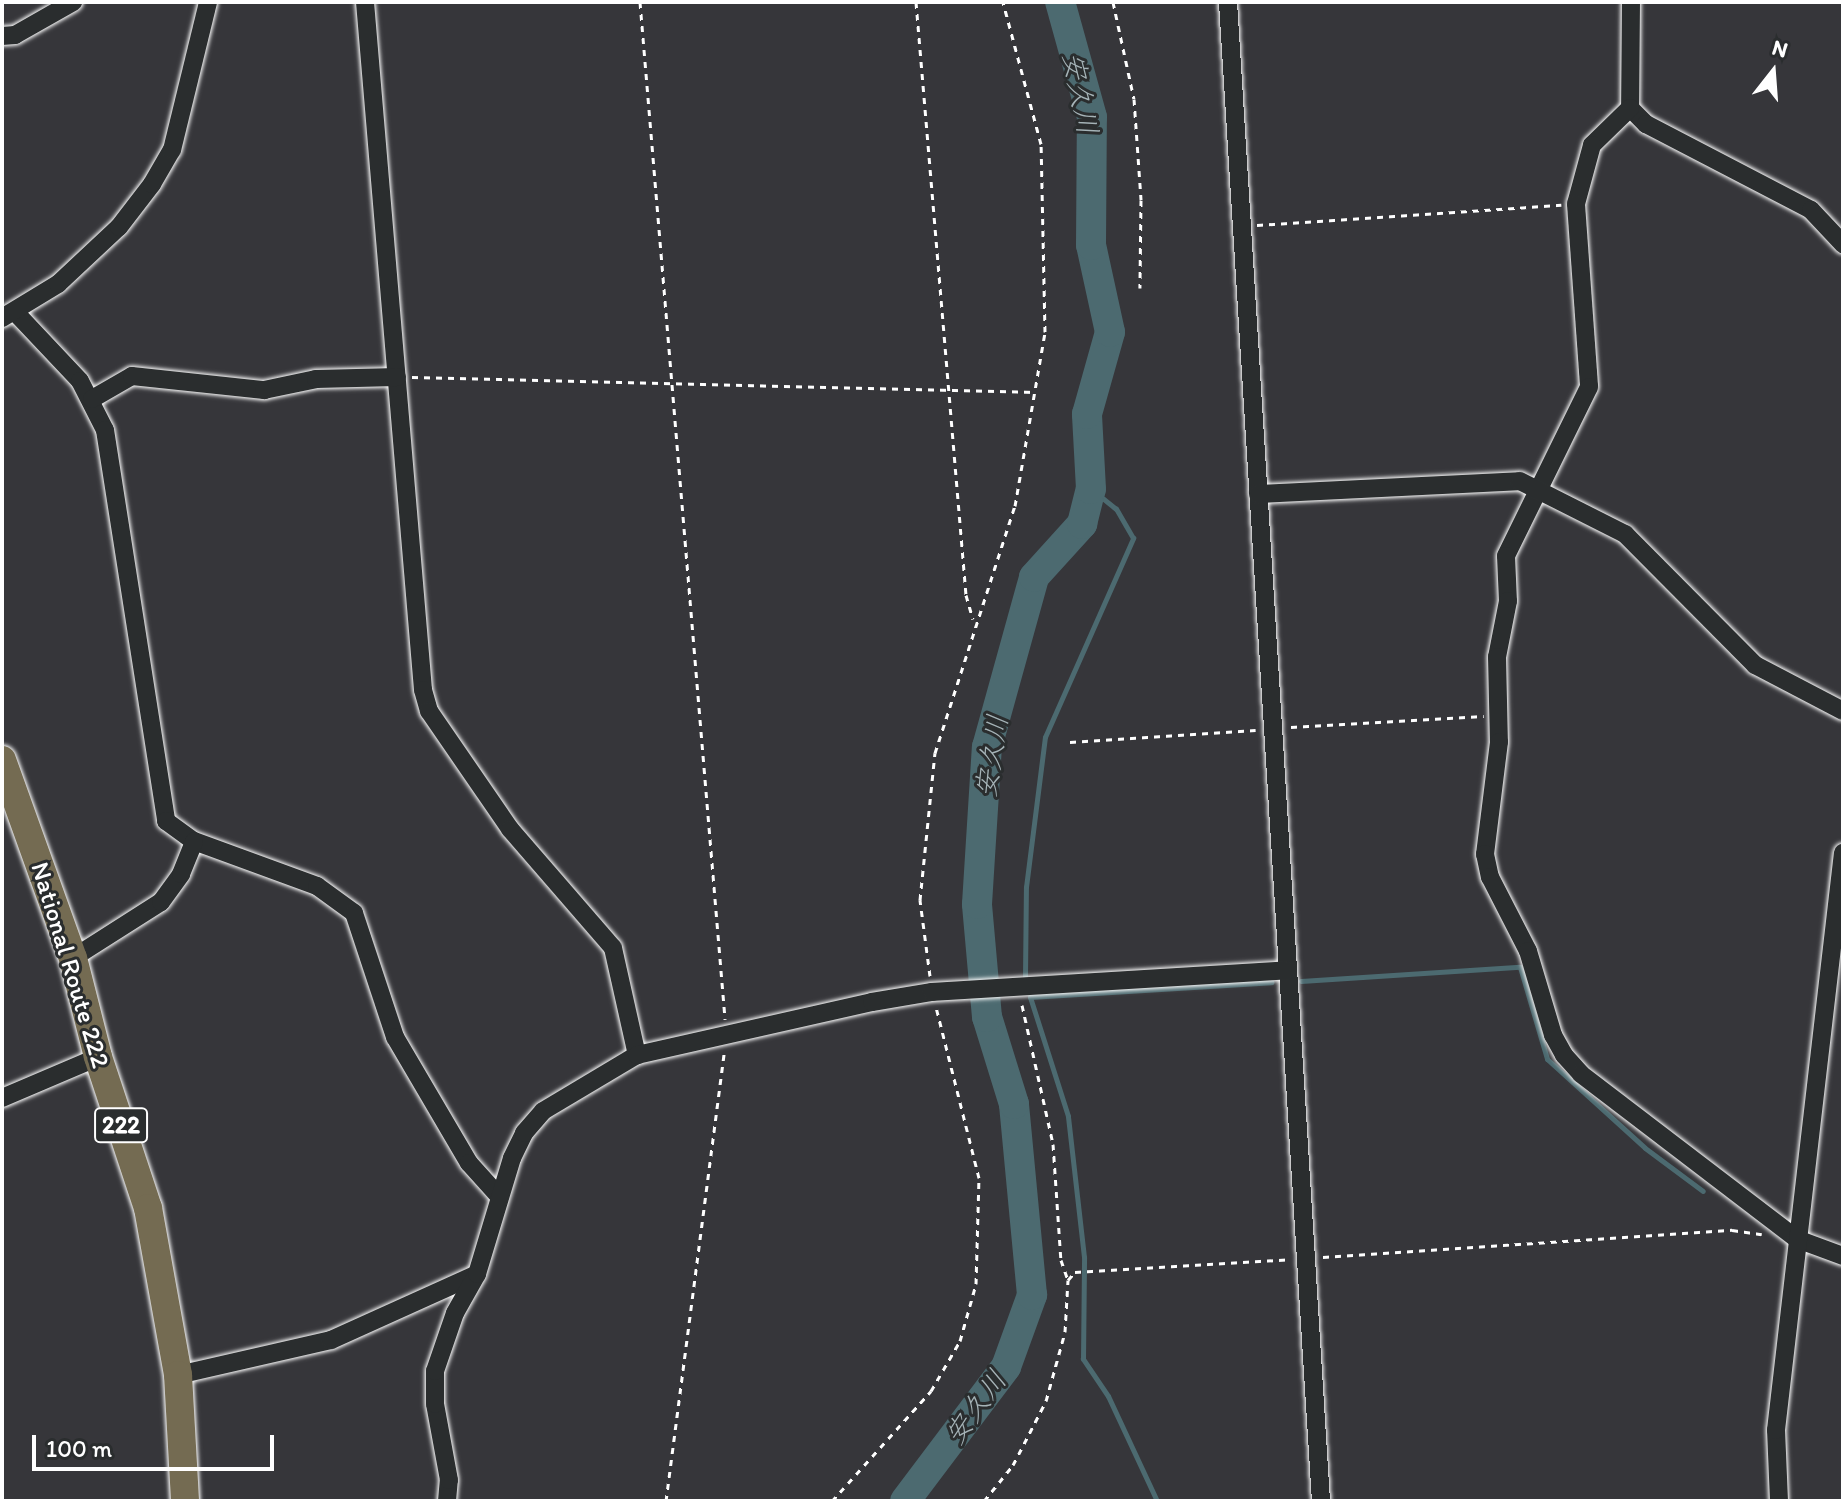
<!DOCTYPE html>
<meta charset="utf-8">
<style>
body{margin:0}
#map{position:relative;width:1845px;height:1503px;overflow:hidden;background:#36363a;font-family:Itim,"Klee One",sans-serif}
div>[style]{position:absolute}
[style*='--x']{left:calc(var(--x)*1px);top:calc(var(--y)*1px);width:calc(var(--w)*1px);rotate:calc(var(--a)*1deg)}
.stream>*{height:5px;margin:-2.5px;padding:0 2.5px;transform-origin:2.5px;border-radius:2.5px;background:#4c6a70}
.river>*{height:30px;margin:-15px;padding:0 15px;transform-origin:15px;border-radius:15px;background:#4c6a70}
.path>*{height:3px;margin-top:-1.5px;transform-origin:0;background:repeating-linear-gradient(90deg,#fff 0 6px,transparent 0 12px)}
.roads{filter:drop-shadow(0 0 2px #fff) drop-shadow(0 0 2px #fff)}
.minor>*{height:18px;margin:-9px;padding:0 9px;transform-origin:9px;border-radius:9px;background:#2a2d2e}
.highway>*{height:28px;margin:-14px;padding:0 14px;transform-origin:14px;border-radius:14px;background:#746b52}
span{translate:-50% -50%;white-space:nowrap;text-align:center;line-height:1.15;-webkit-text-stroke:6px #2a2d2e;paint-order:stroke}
.shield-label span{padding:2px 6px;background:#2a2d2e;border:2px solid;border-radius:6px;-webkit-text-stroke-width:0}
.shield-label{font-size:24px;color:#fff;font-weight:700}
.street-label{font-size:26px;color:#fff}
.water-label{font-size:28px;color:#a6b4b8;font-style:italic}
.frame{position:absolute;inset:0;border:4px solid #fff;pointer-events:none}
.north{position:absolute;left:1733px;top:32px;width:80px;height:80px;-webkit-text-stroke:6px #2a2d2e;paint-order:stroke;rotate:17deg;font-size:22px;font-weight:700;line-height:32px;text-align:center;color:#fff}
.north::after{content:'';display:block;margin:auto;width:28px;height:36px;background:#fff;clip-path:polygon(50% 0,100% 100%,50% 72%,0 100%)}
.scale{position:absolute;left:32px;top:1435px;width:242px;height:36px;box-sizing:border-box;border:4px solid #fff;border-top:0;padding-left:10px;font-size:24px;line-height:28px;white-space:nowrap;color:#fff;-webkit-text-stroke:6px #2a2d2e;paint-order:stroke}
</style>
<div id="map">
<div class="stream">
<div style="--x:1025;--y:977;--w:90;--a:-89.4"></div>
<div style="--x:1026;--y:887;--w:151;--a:-82.8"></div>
<div style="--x:1045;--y:737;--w:218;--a:-66.1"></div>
<div style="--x:1133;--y:538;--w:34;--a:-120"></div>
<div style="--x:1116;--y:509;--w:32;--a:-141"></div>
<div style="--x:1301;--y:981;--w:219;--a:-3.7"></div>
<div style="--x:1520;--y:967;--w:96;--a:73.6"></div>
<div style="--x:1547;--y:1059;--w:132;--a:42.2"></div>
<div style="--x:1645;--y:1148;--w:72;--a:36.6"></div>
<div style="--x:1157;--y:1501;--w:116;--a:-115"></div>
<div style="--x:1108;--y:1396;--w:45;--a:-124"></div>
<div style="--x:1083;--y:1359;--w:102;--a:-89.4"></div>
<div style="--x:1084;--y:1257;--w:142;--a:-96.5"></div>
<div style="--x:1068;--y:1116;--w:125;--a:-107.7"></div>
<div style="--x:1030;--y:997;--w:242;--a:-3.5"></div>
</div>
<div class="river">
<div style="--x:905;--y:1501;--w:168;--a:-53"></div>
<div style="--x:1006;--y:1367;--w:77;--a:-70.1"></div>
<div style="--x:1032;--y:1295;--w:192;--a:-95.4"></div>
<div style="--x:1014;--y:1104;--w:91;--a:-107.2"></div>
<div style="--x:987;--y:1017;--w:113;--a:-95.1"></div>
<div style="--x:977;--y:904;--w:157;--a:-86.4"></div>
<div style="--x:987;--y:747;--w:176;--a:-74.5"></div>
<div style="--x:1034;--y:577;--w:72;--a:-47.8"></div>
<div style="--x:1082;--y:524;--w:36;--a:-76"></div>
<div style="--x:1091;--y:489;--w:75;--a:-93.1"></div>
<div style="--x:1087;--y:414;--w:85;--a:-74.3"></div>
<div style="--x:1110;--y:332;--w:89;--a:-102.3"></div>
<div style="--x:1091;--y:245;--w:128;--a:-89.6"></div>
<div style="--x:1092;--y:117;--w:119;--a:-105.5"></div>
</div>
<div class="path">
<div style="--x:640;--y:2;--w:1021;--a:85.22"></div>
<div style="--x:916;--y:2;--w:595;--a:85.18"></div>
<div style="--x:966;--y:595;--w:25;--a:74"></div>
<div style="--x:1113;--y:2;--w:99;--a:77.8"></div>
<div style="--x:1134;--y:99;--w:101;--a:86"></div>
<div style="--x:1141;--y:200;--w:88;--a:90.7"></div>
<div style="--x:1257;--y:225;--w:305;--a:-3.8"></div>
<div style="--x:412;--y:377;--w:624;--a:1.38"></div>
<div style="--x:1291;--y:727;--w:193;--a:-3.3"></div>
<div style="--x:1070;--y:742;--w:186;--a:-3.7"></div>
<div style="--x:930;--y:976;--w:77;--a:-97.5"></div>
<div style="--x:920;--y:900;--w:148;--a:-84.2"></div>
<div style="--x:935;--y:753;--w:260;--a:-72.1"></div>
<div style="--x:1015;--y:506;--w:177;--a:-80.2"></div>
<div style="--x:1045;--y:332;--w:188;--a:-91.2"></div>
<div style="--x:1041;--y:144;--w:147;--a:-105"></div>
<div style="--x:1022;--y:1005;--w:142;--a:77.4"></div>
<div style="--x:1053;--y:1144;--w:116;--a:86.1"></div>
<div style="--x:1061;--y:1260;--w:21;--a:71"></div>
<div style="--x:1323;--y:1257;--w:410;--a:-3.8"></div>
<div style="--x:1732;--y:1230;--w:30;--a:8"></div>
<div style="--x:666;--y:1501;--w:451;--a:-82.6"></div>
<div style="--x:832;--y:1501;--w:148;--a:-48"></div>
<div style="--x:931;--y:1391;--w:58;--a:-59.9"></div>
<div style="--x:960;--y:1341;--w:59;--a:-74.3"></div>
<div style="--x:976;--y:1284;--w:106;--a:-88.4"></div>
<div style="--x:979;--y:1178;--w:176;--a:-104.1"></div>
<div style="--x:984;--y:1501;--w:46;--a:-51.1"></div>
<div style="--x:1013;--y:1465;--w:72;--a:-62.7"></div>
<div style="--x:1046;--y:1401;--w:72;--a:-74.6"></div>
<div style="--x:1065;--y:1332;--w:52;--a:-86.7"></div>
<div style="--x:1068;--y:1280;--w:11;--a:-49"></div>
<div style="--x:1075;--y:1272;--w:216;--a:-3.4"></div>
</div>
<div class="roads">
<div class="minor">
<div style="--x:365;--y:2;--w:690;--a:85.18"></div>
<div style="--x:423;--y:690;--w:22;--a:74"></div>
<div style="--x:429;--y:711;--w:143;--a:55.5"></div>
<div style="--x:510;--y:829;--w:157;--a:49.1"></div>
<div style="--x:613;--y:948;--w:110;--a:77.4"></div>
<div style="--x:1228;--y:2;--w:1502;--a:86.45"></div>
<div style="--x:1631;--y:2;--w:106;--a:90.5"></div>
<div style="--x:1630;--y:108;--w:23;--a:45"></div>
<div style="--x:1646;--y:124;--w:186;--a:27.5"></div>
<div style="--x:1811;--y:210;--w:47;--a:46.7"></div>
<div style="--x:2;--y:36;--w:13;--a:-4"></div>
<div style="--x:15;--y:35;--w:67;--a:-29.6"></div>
<div style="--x:1630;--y:108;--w:53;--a:135.8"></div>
<div style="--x:1592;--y:145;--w:61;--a:105.2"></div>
<div style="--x:1576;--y:204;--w:183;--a:85.9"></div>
<div style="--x:1589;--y:387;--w:188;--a:116.2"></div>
<div style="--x:1506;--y:556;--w:45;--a:87.5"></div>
<div style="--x:1508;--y:601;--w:57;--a:101.1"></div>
<div style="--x:1497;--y:657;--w:85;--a:88.7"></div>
<div style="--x:1499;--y:742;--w:113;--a:97.1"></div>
<div style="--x:1485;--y:854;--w:24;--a:78"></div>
<div style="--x:1490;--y:877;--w:83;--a:62.8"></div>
<div style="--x:1528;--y:951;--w:88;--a:73.4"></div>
<div style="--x:1553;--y:1035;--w:23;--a:61"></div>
<div style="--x:1564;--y:1055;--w:25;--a:48"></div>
<div style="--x:1581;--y:1074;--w:272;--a:37.4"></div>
<div style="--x:1797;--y:1239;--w:49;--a:20.3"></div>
<div style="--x:16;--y:313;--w:93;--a:46.7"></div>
<div style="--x:80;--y:381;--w:55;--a:63"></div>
<div style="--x:105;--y:430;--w:396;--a:81.1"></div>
<div style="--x:166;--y:821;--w:34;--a:36"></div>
<div style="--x:194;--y:841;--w:131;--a:20.1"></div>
<div style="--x:317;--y:886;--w:46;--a:36.1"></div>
<div style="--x:354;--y:913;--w:131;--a:71.7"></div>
<div style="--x:395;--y:1037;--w:146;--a:59.6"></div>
<div style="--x:469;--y:1163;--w:42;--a:47.9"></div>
<div style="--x:2;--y:318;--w:66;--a:-31.3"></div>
<div style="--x:58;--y:284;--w:83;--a:-43.1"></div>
<div style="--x:119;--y:227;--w:54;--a:-52.5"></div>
<div style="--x:152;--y:184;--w:39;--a:-60"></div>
<div style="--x:172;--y:150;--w:152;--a:-76.3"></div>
<div style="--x:92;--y:399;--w:46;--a:-29.9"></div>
<div style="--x:132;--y:376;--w:133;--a:6.1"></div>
<div style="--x:264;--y:390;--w:53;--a:-11.9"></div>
<div style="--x:316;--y:379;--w:81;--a:-1.4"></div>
<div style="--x:1258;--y:494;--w:262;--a:-2.8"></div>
<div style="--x:1520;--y:481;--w:118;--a:26.8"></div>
<div style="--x:1625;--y:534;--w:185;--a:45.2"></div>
<div style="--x:1755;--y:665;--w:99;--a:27.6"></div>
<div style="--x:73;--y:958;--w:104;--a:-32.5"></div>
<div style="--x:161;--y:902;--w:34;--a:-54"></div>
<div style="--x:181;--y:874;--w:35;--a:-68"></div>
<div style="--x:2;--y:1098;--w:104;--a:-23.1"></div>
<div style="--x:178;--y:1375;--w:157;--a:-12.9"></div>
<div style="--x:331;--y:1340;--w:160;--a:-24.3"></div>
<div style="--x:447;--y:1501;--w:21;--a:-85"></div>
<div style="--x:449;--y:1480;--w:77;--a:-100.4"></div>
<div style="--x:435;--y:1404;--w:33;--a:-90"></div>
<div style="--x:435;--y:1371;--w:61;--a:-71"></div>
<div style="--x:455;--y:1313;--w:45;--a:-60.6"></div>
<div style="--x:477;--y:1274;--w:121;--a:-73.2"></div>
<div style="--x:512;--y:1158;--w:28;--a:-64"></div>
<div style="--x:524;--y:1133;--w:29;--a:-49"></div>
<div style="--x:543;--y:1111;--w:109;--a:-30.8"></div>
<div style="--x:637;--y:1055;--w:241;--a:-12.7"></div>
<div style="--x:872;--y:1002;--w:61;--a:-9.5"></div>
<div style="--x:932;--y:992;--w:356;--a:-3.5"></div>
<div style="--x:1779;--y:1501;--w:71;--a:-92.4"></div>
<div style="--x:1776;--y:1430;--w:581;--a:-83.38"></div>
</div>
<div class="highway">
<div style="--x:2;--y:760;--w:210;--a:70.3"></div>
<div style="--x:73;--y:958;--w:102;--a:75.8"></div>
<div style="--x:98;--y:1057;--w:159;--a:71.7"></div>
<div style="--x:148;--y:1208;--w:170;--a:79.8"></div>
<div style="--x:178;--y:1375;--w:126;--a:86.8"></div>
</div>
</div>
<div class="shield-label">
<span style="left:121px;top:1125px">222</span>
</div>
<div class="street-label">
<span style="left:70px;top:965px;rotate:73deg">National Route 222</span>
</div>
<div class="water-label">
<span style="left:1081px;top:93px;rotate:79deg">安久川</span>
<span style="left:991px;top:756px;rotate:-81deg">安久川</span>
<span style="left:975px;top:1407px;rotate:-54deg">安久川</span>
</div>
<div class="frame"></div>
<div class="north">N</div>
<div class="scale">100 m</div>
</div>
